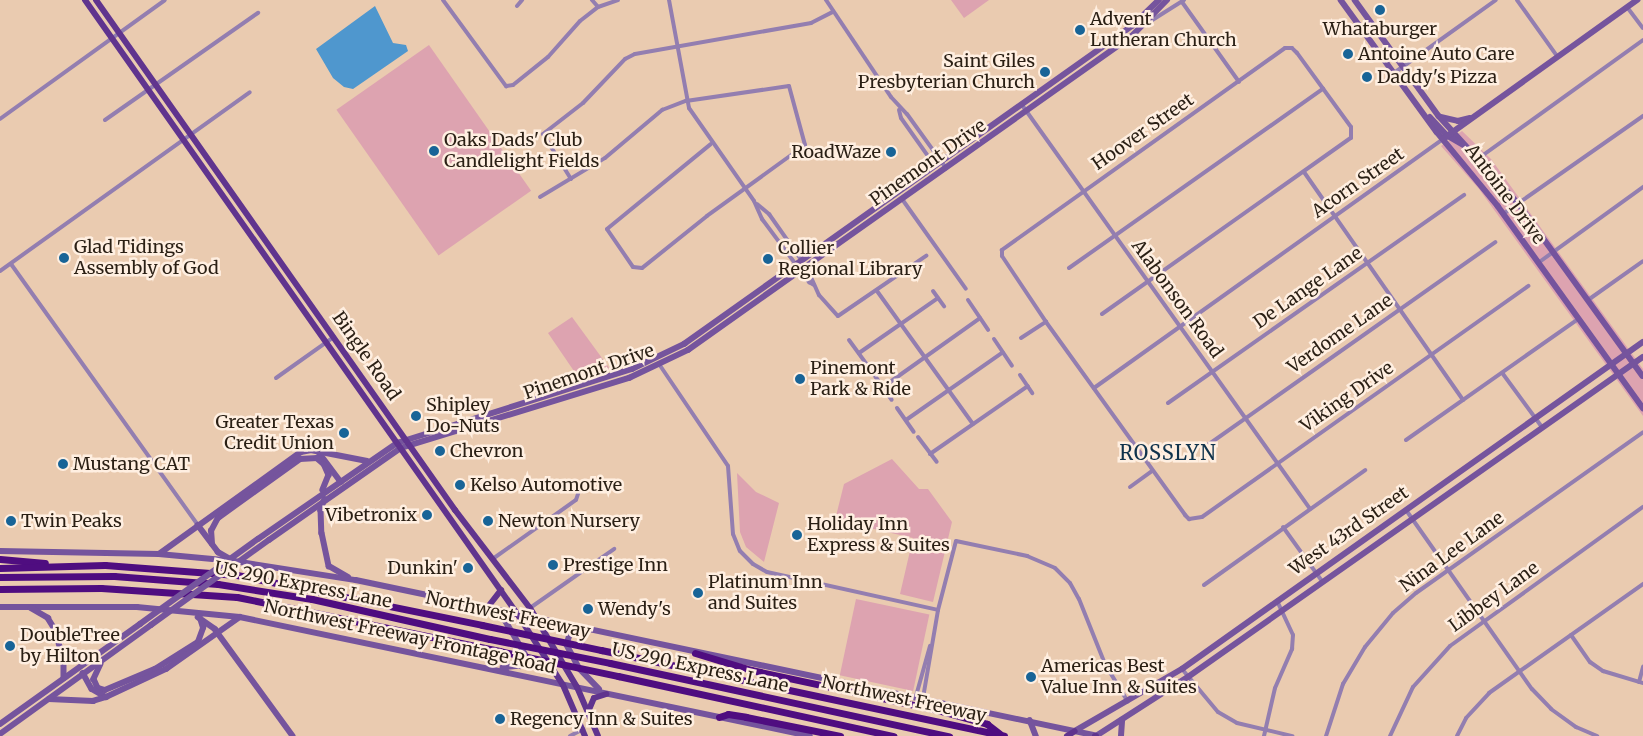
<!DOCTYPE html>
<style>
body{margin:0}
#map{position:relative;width:1643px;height:736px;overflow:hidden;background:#eacbb0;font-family:Merriweather,serif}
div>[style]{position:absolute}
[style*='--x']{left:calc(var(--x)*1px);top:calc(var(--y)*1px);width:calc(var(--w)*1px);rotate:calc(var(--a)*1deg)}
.green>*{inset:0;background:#dda3b0;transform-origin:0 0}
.water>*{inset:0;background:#4f97ce}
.street>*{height:4px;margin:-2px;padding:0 2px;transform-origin:2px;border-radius:2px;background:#937eb0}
.secondary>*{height:5.5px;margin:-2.75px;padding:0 2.75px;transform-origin:2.75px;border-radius:2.75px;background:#75549d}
.primary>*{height:6px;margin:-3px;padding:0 3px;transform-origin:3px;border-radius:3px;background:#60348e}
.highway>*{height:7px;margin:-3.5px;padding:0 3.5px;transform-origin:3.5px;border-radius:3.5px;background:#4f0d80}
.secondary-bridge>*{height:5.5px;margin:-2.75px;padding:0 2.75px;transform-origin:2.75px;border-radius:2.75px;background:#75549d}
.highway-bridge>*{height:7px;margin:-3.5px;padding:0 3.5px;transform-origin:3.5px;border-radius:3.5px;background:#4f0d80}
.dots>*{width:14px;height:14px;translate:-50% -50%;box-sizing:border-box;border:2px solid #ffefe1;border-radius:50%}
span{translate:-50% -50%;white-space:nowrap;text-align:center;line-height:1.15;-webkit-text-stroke:5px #ffefe1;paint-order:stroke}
.poi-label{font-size:18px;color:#2a1f14}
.left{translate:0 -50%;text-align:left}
.right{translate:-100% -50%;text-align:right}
.street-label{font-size:18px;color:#2a1f14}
.quarter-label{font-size:20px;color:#10334c;letter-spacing:1px}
</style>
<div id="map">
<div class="green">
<div style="clip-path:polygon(951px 0,989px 0,964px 18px)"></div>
<div style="left:429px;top:45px;width:178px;height:113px;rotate:55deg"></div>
<div style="clip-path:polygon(1462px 131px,1491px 159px,1643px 369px,1643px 416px,1479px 189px,1441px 146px)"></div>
<div style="clip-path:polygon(572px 317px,610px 369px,578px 377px,548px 333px)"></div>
<div style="clip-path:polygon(892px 459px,919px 489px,928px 489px,952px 522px,933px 602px,900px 594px,913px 538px,835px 520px,844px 484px)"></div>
<div style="clip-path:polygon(737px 473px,756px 492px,779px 503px,764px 562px,746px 547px,740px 532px)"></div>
<div style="left:856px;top:599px;width:75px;height:78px;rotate:12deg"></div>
</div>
<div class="water">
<div style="clip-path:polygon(375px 6px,393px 43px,406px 45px,408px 51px,353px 89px,344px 87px,333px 78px,316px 49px)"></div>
</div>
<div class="street">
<div style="--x:443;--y:0;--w:107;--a:53.8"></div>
<div style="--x:506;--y:86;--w:7;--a:-8"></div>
<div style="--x:513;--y:85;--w:45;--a:-38.7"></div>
<div style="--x:548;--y:57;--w:48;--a:-48.4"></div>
<div style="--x:580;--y:21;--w:23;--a:-38"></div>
<div style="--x:598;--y:7;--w:21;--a:-19"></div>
<div style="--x:592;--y:0;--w:9;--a:49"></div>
<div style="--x:669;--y:0;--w:110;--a:79.5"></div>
<div style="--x:689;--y:108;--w:113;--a:55"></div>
<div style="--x:754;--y:201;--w:20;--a:66"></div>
<div style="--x:762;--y:219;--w:79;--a:53.3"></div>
<div style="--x:809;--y:282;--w:6;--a:31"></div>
<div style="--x:826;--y:0;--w:117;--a:56.2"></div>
<div style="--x:891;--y:97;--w:23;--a:47"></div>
<div style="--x:907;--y:114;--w:67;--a:54.2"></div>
<div style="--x:1517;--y:0;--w:69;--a:54.5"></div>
<div style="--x:1182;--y:2;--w:98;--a:54.5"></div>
<div style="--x:517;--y:6;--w:8;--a:-50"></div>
<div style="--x:1627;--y:7;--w:26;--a:53"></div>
<div style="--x:1146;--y:24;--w:45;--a:-32.3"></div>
<div style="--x:1394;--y:73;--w:125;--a:-35.6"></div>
<div style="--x:1022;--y:105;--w:496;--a:54.5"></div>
<div style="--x:899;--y:110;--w:8;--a:76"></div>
<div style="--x:901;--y:118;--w:59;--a:54.7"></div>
<div style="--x:0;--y:119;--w:203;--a:-35.8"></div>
<div style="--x:105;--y:120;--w:187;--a:-35"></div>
<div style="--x:1479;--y:158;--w:202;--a:-35.7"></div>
<div style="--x:1304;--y:172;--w:278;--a:55.1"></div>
<div style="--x:571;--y:179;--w:53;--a:-121.9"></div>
<div style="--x:543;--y:134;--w:51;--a:-37.8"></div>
<div style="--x:583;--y:103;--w:61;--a:-46.3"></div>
<div style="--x:625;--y:59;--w:11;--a:-27"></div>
<div style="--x:635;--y:54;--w:179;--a:-10"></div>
<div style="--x:811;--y:23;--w:25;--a:-27"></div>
<div style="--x:540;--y:197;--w:76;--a:-31"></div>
<div style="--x:605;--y:158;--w:75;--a:-40.1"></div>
<div style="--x:662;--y:110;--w:26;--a:-21"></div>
<div style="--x:686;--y:101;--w:104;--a:-8.3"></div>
<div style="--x:789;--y:86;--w:61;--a:74.8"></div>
<div style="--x:805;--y:145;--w:121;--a:144.1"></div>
<div style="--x:707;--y:216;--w:83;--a:141.3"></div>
<div style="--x:642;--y:268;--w:9;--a:-174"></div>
<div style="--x:633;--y:267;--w:46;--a:-124.4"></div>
<div style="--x:607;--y:229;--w:134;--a:-39.3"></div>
<div style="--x:902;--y:199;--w:110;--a:54.6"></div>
<div style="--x:757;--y:204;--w:16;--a:40"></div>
<div style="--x:769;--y:214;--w:57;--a:54.9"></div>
<div style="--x:1503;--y:214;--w:171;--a:-35"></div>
<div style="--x:1538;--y:263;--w:130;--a:-35.9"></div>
<div style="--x:11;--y:264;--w:321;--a:54.4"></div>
<div style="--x:806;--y:266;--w:32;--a:66"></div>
<div style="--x:819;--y:295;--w:28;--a:48"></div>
<div style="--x:838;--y:316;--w:107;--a:-34.3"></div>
<div style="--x:1069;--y:268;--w:311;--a:-35.2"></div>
<div style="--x:0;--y:271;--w:307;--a:-35.6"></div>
<div style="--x:877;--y:291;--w:164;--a:54.2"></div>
<div style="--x:933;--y:291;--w:19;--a:54"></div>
<div style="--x:968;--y:300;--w:36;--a:56"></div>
<div style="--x:1588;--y:300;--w:67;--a:-35.3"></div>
<div style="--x:1102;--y:314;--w:305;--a:-35.3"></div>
<div style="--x:1351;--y:138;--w:11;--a:-90"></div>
<div style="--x:1351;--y:127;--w:92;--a:-126.1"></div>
<div style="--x:1297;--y:53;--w:7;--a:-135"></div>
<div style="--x:1292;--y:48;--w:7;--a:180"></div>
<div style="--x:1285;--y:48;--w:348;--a:144.5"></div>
<div style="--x:1002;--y:250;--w:6;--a:90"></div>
<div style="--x:1002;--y:256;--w:79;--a:56.3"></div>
<div style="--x:1046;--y:322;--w:238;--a:54.2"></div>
<div style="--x:1185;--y:515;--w:6;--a:45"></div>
<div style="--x:1189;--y:519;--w:13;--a:-9"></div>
<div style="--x:1202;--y:517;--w:400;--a:-35.3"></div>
<div style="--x:1021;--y:338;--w:30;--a:-33"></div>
<div style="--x:994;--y:339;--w:32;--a:56"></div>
<div style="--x:849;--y:340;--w:37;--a:54"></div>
<div style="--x:859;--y:353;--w:96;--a:-34.8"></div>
<div style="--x:659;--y:364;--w:123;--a:55.9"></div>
<div style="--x:728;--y:466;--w:68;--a:85.8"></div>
<div style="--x:733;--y:534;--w:18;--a:68"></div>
<div style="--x:740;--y:551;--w:18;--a:45"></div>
<div style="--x:753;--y:564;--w:16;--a:30"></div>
<div style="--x:767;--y:572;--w:175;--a:12.5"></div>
<div style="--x:1503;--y:374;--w:66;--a:53.7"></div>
<div style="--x:1020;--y:375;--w:22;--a:56"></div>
<div style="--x:875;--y:376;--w:29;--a:55"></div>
<div style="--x:276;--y:378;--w:71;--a:-35.3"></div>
<div style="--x:883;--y:387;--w:119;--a:-35.4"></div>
<div style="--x:1094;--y:388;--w:429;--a:-35.5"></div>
<div style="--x:1168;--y:403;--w:362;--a:-35.1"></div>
<div style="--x:897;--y:408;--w:29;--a:55"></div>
<div style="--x:906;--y:420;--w:118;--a:-35"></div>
<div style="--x:918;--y:437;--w:31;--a:53"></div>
<div style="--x:1406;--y:440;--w:209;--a:-35.1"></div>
<div style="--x:1202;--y:449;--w:359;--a:-35.2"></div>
<div style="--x:930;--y:454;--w:119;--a:-34.8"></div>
<div style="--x:1130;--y:487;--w:27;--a:-36"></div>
<div style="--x:1406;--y:510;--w:219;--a:54.9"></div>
<div style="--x:1532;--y:689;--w:28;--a:46"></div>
<div style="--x:1551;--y:709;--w:31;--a:36"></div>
<div style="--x:1576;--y:727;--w:23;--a:23"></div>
<div style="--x:1283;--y:527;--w:67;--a:54.2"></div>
<div style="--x:494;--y:558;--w:100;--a:-35.3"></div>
<div style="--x:576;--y:500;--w:13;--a:-72"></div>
<div style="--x:1204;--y:585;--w:198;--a:-35.5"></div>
<div style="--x:530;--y:608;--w:103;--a:-35.1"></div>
<div style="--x:1571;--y:635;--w:33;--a:55"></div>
<div style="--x:1590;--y:662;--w:16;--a:35"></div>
<div style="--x:1603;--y:671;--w:42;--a:16.7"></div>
<div style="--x:1182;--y:669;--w:56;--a:50.1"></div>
<div style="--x:1218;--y:712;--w:22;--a:30"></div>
<div style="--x:1237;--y:723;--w:57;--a:13.3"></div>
<div style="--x:1639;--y:682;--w:16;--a:-75"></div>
<div style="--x:916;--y:696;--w:52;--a:-74.4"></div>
<div style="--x:923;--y:698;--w:89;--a:-80.3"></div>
<div style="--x:938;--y:610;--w:71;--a:-75.4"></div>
<div style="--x:956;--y:541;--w:73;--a:11.9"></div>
<div style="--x:1027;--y:556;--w:30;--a:23"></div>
<div style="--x:1055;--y:568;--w:21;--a:45"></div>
<div style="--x:1070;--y:583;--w:18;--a:61"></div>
<div style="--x:1079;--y:599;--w:70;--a:68.2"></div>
<div style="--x:1105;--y:664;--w:44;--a:58.8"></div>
<div style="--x:570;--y:736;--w:15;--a:-28"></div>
<div style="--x:1264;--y:736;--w:49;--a:-77.1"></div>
<div style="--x:1275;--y:688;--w:43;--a:-66.4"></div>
<div style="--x:1292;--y:649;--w:14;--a:-86"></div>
<div style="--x:1293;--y:635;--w:38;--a:-115"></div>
<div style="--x:1326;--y:736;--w:55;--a:-71.9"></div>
<div style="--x:1343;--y:684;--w:43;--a:-59.3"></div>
<div style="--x:1365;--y:647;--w:44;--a:-50.5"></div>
<div style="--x:1393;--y:613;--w:30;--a:-41"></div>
<div style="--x:1416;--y:593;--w:278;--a:-35.3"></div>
<div style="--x:1390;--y:736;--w:54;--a:-64.9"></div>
<div style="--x:1413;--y:687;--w:55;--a:-47.9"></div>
<div style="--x:1450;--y:646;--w:238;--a:-35.8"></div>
<div style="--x:1457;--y:736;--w:20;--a:-63"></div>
<div style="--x:1466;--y:718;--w:34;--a:-47"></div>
<div style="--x:1489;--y:693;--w:189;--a:-35.3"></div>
</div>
<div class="secondary">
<div style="--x:1341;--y:0;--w:163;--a:54"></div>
<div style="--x:1437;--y:132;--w:96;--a:50.5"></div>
<div style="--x:1498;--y:206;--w:249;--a:54.3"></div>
<div style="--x:1355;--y:0;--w:143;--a:54.1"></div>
<div style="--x:1439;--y:116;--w:118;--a:47.8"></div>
<div style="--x:1518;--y:203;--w:213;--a:54.2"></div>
<div style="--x:1430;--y:117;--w:26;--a:47"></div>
<div style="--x:1448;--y:136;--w:20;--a:30"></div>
<div style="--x:1441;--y:117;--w:17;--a:13"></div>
<div style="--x:1458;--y:121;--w:12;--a:-14"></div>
<div style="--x:1443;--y:139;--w:239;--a:-35.6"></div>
<div style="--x:320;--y:454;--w:35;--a:53"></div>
<div style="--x:325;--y:499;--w:12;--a:110"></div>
<div style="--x:321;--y:510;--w:23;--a:88"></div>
<div style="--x:322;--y:533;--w:34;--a:78"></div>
<div style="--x:329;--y:566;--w:22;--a:30"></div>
<div style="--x:198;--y:525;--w:34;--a:53"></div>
<div style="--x:218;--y:552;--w:16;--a:30"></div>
<div style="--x:258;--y:539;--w:169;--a:-34.6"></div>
<div style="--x:397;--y:443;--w:246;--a:-17.5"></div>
<div style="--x:632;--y:369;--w:58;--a:-25.7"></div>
<div style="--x:684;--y:344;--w:549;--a:-35.37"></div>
<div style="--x:1132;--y:26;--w:37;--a:-44"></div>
<div style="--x:269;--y:540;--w:161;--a:-34.9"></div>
<div style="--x:401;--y:448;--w:239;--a:-17.1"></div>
<div style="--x:629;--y:378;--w:65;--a:-25.4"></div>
<div style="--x:688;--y:350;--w:544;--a:-35.27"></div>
<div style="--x:1132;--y:36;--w:50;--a:-45.8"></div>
<div style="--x:212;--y:544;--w:13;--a:-94"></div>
<div style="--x:211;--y:531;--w:15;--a:-62"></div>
<div style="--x:218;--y:518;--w:101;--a:-35.7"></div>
<div style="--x:300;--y:459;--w:17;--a:-3"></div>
<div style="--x:317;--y:458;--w:9;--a:41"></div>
<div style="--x:324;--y:464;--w:12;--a:66"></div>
<div style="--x:329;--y:475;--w:16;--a:112"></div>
<div style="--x:0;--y:551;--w:159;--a:1.1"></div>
<div style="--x:159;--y:554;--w:75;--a:5.3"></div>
<div style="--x:234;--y:561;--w:123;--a:8.9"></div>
<div style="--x:356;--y:580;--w:758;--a:11.87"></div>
<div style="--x:159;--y:554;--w:175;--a:-35.7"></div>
<div style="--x:301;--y:452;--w:10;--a:-11"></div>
<div style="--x:311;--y:450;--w:57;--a:11.1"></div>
<div style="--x:0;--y:607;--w:137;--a:0"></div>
<div style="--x:137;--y:607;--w:103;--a:5.5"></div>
<div style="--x:240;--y:617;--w:582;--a:11.79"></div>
<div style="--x:31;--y:608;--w:20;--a:30"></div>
<div style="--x:48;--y:618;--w:13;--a:58"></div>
<div style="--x:55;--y:629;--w:32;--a:74"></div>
<div style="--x:64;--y:660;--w:18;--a:90"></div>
<div style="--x:495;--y:611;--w:13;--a:42"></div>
<div style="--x:505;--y:620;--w:43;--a:59.3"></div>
<div style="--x:527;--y:657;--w:11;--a:124"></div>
<div style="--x:521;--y:666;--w:18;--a:174"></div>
<div style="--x:198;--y:617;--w:21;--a:35"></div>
<div style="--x:215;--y:629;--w:132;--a:53.9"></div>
<div style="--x:584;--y:631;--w:15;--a:164"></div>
<div style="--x:570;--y:635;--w:10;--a:107"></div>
<div style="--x:567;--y:645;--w:26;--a:62"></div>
<div style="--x:579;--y:668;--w:29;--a:46"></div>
<div style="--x:101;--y:664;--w:17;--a:115"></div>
<div style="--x:94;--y:679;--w:10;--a:66"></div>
<div style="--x:98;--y:688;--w:7;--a:16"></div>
<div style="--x:105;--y:690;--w:54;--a:-22.8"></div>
<div style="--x:155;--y:669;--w:51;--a:-32.1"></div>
<div style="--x:198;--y:642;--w:15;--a:-70"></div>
<div style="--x:203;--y:628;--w:10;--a:-107"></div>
<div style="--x:83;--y:673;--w:18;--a:61"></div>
<div style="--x:92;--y:689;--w:16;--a:30"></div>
<div style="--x:49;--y:699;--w:44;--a:2.6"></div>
<div style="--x:93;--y:701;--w:14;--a:-17"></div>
<div style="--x:106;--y:697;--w:66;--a:-25"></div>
<div style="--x:166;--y:669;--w:90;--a:-35.1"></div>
<div style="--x:1030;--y:720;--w:17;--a:69"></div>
<div style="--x:0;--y:724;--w:172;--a:-35.5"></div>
<div style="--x:1075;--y:731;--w:124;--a:-30.1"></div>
<div style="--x:1182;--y:669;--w:565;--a:-35.35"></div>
<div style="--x:0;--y:734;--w:186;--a:-35.8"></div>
<div style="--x:1096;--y:736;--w:109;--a:-32.7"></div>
<div style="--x:1188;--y:677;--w:556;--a:-35.12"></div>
<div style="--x:1121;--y:736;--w:16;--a:-86"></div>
</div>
<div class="primary">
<div style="--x:85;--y:0;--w:752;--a:54.85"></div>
<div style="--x:518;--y:615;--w:83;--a:57.3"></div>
<div style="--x:563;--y:685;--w:56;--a:66.7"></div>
<div style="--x:96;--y:0;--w:624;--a:54.86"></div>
<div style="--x:455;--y:510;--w:123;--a:52.6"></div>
<div style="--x:530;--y:608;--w:92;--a:59.3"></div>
<div style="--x:577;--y:687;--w:53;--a:66.8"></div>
<div style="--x:487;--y:608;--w:23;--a:-52"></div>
<div style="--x:588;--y:712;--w:15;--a:-67"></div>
<div style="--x:594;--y:698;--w:13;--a:-18"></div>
<div style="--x:1067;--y:736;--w:9;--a:-32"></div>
<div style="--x:1095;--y:736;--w:1;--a:0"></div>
</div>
<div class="highway">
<div style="--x:0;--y:559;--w:45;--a:5.1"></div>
<div style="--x:0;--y:568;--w:105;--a:-1.6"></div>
<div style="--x:105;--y:565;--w:132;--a:4.3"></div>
<div style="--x:237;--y:575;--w:250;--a:11.5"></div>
<div style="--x:0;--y:577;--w:114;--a:-0.5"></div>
<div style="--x:114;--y:576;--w:104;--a:4.4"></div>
<div style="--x:218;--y:584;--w:95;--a:9.1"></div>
<div style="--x:312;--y:599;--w:182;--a:12.7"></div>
<div style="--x:0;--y:589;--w:101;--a:-0.6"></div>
<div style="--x:101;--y:588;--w:136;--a:3.8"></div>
<div style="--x:237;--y:597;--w:268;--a:11.6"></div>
<div style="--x:601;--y:650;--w:412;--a:12"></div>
<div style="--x:695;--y:653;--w:59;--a:16.9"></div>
<div style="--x:751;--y:670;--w:190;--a:12.1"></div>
<div style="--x:937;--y:710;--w:52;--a:15.6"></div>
<div style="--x:987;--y:724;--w:16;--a:38"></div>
<div style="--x:610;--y:663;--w:347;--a:12.2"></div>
<div style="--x:618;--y:676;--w:282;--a:12.3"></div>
<div style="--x:719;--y:717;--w:9;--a:-18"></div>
<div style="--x:728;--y:714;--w:18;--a:9"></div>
<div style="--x:746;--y:717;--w:96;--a:11.4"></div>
</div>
<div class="secondary-bridge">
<div style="--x:140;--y:624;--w:145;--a:-35.8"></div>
<div style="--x:151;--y:625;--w:145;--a:-35.8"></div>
</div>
<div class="highway-bridge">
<div style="--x:482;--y:625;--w:122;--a:11.9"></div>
<div style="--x:490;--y:639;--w:122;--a:11.3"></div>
<div style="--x:499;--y:651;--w:122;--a:11.9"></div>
</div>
<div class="dots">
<div style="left:1380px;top:10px;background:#186497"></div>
<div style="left:1080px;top:30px;background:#186497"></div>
<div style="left:1348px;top:54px;background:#186497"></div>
<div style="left:1045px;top:72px;background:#186497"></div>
<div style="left:1367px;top:77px;background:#186497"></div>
<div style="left:434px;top:151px;background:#186497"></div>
<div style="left:891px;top:152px;background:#186497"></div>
<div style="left:64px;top:258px;background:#186497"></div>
<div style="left:768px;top:259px;background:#186497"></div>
<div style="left:800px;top:379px;background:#186497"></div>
<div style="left:416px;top:416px;background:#186497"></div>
<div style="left:344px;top:433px;background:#186497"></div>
<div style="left:440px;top:451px;background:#186497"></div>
<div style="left:63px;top:464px;background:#186497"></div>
<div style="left:460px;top:485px;background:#186497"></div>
<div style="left:427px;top:515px;background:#186497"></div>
<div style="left:11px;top:521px;background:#186497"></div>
<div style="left:488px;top:521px;background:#186497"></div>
<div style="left:797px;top:535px;background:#186497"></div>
<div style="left:553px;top:565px;background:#186497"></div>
<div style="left:468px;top:568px;background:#186497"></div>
<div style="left:698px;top:593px;background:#186497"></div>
<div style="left:588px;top:609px;background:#186497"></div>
<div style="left:10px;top:646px;background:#186497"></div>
<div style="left:1031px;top:677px;background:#186497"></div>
<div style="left:500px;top:719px;background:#186497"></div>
</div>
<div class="poi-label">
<span class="left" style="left:1090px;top:30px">Advent<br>Lutheran Church</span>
<span style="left:1380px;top:29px">Whataburger</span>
<span class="left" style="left:1358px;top:54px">Antoine Auto Care</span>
<span class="right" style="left:1035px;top:72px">Saint Giles<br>Presbyterian Church</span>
<span class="left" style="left:1377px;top:77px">Daddy's Pizza</span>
<span class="left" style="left:444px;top:151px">Oaks Dads' Club<br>Candlelight Fields</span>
<span class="right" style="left:881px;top:152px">RoadWaze</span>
<span class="left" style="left:74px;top:258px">Glad Tidings<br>Assembly of God</span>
<span class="left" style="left:778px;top:259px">Collier<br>Regional Library</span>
<span class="left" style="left:810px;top:379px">Pinemont<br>Park &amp; Ride</span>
<span class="left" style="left:426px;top:416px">Shipley<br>Do-Nuts</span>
<span class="right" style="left:334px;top:433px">Greater Texas<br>Credit Union</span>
<span class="left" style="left:450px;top:451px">Chevron</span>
<span class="left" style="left:73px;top:464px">Mustang CAT</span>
<span class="left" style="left:470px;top:485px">Kelso Automotive</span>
<span class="right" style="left:417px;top:515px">Vibetronix</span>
<span class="left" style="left:21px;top:521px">Twin Peaks</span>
<span class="left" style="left:498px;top:521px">Newton Nursery</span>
<span class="left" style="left:807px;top:535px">Holiday Inn<br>Express &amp; Suites</span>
<span class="left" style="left:563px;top:565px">Prestige Inn</span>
<span class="right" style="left:458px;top:568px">Dunkin'</span>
<span class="left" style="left:708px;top:593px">Platinum Inn<br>and Suites</span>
<span class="left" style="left:598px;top:609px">Wendy's</span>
<span class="left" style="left:20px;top:646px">DoubleTree<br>by Hilton</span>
<span class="left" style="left:1041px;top:677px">Americas Best<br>Value Inn &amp; Suites</span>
<span class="left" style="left:510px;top:719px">Regency Inn &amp; Suites</span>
</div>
<div class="street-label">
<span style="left:1143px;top:132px;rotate:-35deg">Hoover Street</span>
<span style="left:928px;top:163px;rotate:-35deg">Pinemont Drive</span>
<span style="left:1358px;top:183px;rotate:-35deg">Acorn Street</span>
<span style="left:1505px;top:194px;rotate:53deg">Antoine Drive</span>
<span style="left:1308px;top:288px;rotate:-35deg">De Lange Lane</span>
<span style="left:1177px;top:299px;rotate:54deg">Alabonson Road</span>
<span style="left:1340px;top:334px;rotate:-35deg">Verdome Lane</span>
<span style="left:366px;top:356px;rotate:55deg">Bingle Road</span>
<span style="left:589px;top:372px;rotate:-19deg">Pinemont Drive</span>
<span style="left:1347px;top:397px;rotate:-35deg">Viking Drive</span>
<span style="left:1349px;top:531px;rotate:-35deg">West 43rd Street</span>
<span style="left:1452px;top:552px;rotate:-36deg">Nina Lee Lane</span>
<span style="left:303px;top:585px;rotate:11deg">US 290 Express Lane</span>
<span style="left:1494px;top:597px;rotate:-36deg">Libbey Lane</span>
<span style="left:508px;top:615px;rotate:12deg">Northwest Freeway</span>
<span style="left:410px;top:637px;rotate:12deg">Northwest Freeway Frontage Road</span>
<span style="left:700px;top:668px;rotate:12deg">US 290 Express Lane</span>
<span style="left:904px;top:699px;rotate:12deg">Northwest Freeway</span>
</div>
<div class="quarter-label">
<span style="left:1168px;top:452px">ROSSLYN</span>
</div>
</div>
